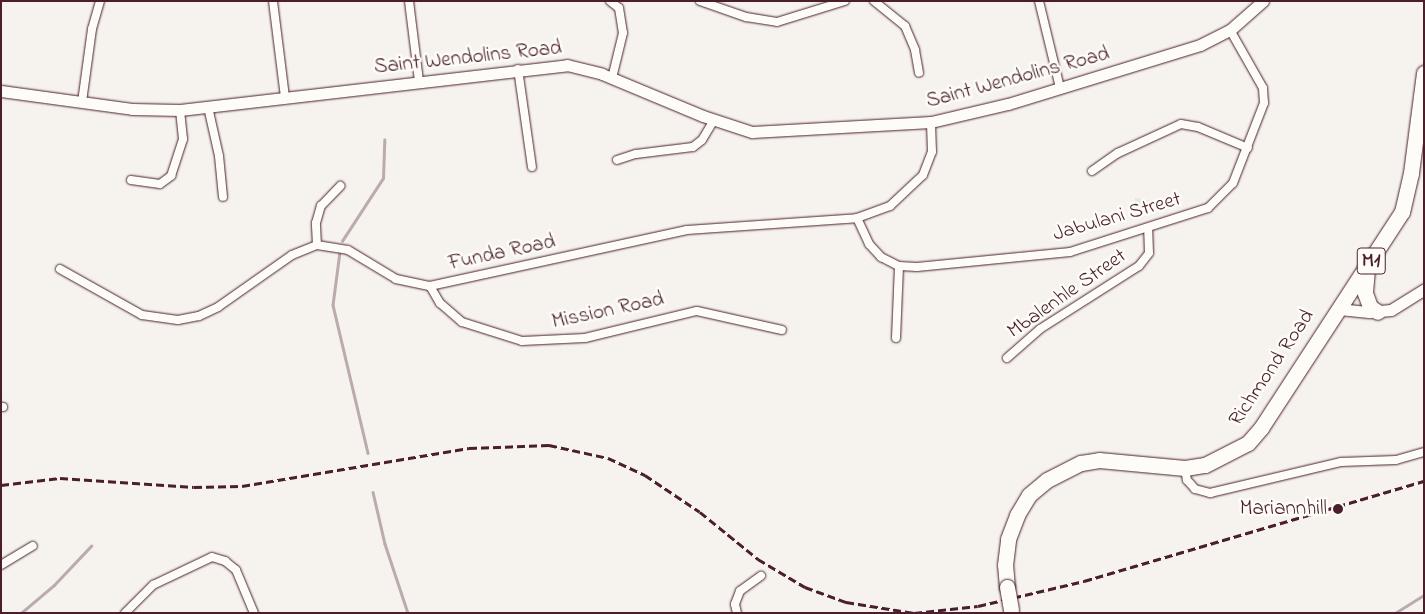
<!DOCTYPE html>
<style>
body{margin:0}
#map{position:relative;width:1425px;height:614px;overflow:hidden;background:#f6f3ef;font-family:"Indie Flower",sans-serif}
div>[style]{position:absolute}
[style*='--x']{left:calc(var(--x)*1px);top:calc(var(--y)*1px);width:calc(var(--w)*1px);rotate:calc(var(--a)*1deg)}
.built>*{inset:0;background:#e9e3e0}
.stream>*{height:2.5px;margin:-1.25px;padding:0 1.25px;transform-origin:1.25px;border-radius:1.25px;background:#bbabac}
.roads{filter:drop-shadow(0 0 1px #4a1f2b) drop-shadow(0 0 1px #4a1f2b)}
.street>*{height:8px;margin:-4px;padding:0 4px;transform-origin:4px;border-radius:4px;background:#fdfcf7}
.secondary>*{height:11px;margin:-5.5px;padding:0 5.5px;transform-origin:5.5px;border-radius:5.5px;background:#fdfcf7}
.highway>*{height:15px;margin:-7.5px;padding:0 7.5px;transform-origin:7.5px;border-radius:7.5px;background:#fdfcf7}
.rail>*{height:2.5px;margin-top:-1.25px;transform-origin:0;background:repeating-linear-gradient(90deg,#4a1f2b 0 8px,transparent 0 12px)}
.bridges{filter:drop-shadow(0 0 1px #4a1f2b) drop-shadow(0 0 1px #4a1f2b)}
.highway-bridge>*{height:15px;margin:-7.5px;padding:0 7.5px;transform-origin:7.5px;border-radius:7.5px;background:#fdfcf7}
.dots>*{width:14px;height:14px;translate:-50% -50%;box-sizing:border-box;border:2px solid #fdfcf7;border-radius:50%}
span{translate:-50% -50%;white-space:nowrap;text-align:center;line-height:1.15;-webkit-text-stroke:5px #fdfcf7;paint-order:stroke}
.shield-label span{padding:1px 4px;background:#fdfcf7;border:1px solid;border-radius:4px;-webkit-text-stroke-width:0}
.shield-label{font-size:20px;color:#4a1f2b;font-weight:700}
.street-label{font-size:21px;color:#4a1f2b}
.poi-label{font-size:21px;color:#4a1f2b}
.right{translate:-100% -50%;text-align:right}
.frame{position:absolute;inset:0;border:2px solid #4a1f2b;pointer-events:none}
</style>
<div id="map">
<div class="built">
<div style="clip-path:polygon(1135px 198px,1151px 201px,1151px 208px,1143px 212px,1142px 218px,1135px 218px)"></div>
</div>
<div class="stream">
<div style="--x:342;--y:241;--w:75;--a:-56.9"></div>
<div style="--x:383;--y:178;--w:38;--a:-88"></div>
<div style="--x:340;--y:252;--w:53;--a:97.5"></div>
<div style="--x:333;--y:305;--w:152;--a:76.7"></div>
<div style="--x:373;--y:492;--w:53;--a:77"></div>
<div style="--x:385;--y:544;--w:73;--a:71.6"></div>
<div style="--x:21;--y:613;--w:43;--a:-40.3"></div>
<div style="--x:54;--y:585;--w:54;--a:-46.5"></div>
<div style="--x:1395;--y:613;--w:34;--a:-32"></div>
</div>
<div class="roads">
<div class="street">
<div style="--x:273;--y:1;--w:98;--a:82.9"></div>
<div style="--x:409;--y:1;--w:81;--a:82.9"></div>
<div style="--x:610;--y:1;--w:11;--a:38"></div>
<div style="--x:619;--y:8;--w:25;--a:81"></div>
<div style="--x:623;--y:33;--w:46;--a:103.7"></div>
<div style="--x:700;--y:1;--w:49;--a:19.2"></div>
<div style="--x:746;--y:17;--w:31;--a:9"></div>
<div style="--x:777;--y:22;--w:71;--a:-17.2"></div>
<div style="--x:874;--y:1;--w:40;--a:39"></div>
<div style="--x:905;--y:26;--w:26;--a:67"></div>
<div style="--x:915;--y:50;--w:23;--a:80"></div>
<div style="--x:1039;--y:1;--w:89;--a:76.4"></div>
<div style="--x:518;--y:69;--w:99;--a:81.9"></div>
<div style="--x:82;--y:102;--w:74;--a:-82.2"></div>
<div style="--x:92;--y:29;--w:29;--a:-74"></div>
<div style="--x:208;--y:107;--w:50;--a:77.3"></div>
<div style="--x:219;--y:156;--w:41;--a:84.4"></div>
<div style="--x:617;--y:160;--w:20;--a:-18"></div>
<div style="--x:636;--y:154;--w:57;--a:-7"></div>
<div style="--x:693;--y:147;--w:11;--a:-38"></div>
<div style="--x:702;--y:140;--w:23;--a:-59"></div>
<div style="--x:1092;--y:171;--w:32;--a:-35"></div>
<div style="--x:1118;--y:153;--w:69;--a:-24.7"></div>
<div style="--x:1181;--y:124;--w:17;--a:10"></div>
<div style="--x:1198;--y:127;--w:54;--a:22.8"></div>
<div style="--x:131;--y:180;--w:29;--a:8"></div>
<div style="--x:160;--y:184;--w:14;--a:-36"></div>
<div style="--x:171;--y:176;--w:39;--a:-72"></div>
<div style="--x:183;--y:139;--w:29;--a:-96"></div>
<div style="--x:857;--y:218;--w:29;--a:65"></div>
<div style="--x:869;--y:244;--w:18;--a:47"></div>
<div style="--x:881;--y:257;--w:20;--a:27"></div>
<div style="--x:899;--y:266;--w:18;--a:3"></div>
<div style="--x:917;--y:267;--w:154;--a:-5.6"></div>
<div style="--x:1070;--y:252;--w:145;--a:-17.7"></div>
<div style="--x:1208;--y:208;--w:35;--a:-45"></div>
<div style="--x:1233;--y:183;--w:86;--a:-68.8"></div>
<div style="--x:1264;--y:103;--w:15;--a:-94"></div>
<div style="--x:1263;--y:88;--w:67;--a:-119.6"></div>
<div style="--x:317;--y:245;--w:22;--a:-93"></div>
<div style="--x:316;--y:223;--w:18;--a:-74"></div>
<div style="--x:321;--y:206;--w:28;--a:-46"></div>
<div style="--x:60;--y:269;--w:94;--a:29.3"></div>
<div style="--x:142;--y:315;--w:36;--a:8"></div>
<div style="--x:178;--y:320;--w:21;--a:-11"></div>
<div style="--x:199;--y:316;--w:21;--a:-25"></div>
<div style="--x:218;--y:307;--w:90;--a:-35.1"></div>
<div style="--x:292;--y:255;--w:27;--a:-22"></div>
<div style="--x:317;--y:245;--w:31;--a:9"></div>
<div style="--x:348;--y:250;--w:56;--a:31.1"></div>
<div style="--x:396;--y:279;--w:35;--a:12"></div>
<div style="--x:430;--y:286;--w:263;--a:-12.3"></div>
<div style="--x:687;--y:230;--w:170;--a:-4"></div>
<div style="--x:857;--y:218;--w:35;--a:-20"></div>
<div style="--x:890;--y:206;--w:45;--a:-43.2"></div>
<div style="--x:923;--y:175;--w:25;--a:-69"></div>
<div style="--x:932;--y:152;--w:30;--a:-92"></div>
<div style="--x:430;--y:286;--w:20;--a:60"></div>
<div style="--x:440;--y:303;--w:29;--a:41"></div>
<div style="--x:462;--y:322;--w:63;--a:17.6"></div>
<div style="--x:522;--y:341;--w:63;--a:-2.7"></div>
<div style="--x:585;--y:338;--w:115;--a:-13.6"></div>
<div style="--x:697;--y:311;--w:87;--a:12.6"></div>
<div style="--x:896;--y:338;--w:72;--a:-87.6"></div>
<div style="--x:1007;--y:358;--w:44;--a:-41.3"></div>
<div style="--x:1040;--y:329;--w:117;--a:-32.5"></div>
<div style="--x:1139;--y:266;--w:16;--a:-52"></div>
<div style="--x:1149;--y:253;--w:25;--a:-92"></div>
<div style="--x:1;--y:407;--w:2;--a:0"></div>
<div style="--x:1185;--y:468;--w:12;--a:81"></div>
<div style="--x:1187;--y:480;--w:12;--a:48"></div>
<div style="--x:1195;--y:489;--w:16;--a:15"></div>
<div style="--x:1210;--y:493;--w:135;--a:-13.3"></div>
<div style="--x:1341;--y:462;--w:55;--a:-2.1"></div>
<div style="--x:1396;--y:460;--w:29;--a:-16"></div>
<div style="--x:1;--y:565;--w:37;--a:-31"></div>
<div style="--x:125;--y:613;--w:40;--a:-45"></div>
<div style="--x:153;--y:585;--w:65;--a:-25.4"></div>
<div style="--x:212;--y:557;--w:14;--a:17"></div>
<div style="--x:225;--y:561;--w:14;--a:39"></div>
<div style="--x:236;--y:570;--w:47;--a:67.3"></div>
<div style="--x:737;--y:613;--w:9;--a:-103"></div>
<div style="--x:735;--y:604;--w:14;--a:-69"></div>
<div style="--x:740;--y:591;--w:26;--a:-36"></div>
</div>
<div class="secondary">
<div style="--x:1;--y:91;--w:132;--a:7.8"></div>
<div style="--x:132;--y:109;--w:48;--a:1.2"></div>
<div style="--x:180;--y:110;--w:390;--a:-6.6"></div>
<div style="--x:567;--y:65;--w:36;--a:14"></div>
<div style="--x:602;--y:74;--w:109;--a:22.6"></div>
<div style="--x:703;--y:116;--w:52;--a:18.1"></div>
<div style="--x:752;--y:132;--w:179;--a:-3.2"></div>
<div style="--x:931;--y:122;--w:79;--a:-13.2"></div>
<div style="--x:1008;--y:104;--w:201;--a:-17.1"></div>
<div style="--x:1200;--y:45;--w:34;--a:-27"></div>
<div style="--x:1230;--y:30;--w:44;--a:-41.3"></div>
<div style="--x:1339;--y:309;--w:30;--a:6"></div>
<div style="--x:1369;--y:312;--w:22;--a:-5"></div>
<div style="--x:1391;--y:310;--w:39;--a:-32"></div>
</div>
<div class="highway">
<div style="--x:1367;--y:269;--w:24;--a:95"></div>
<div style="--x:1365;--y:293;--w:15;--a:70"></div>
<div style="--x:1370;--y:307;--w:9;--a:32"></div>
<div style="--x:1007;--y:587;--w:22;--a:-95"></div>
<div style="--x:1005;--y:565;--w:26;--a:-83"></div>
<div style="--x:1008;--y:539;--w:26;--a:-69"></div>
<div style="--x:1017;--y:515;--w:23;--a:-59"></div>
<div style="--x:1029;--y:495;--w:23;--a:-40"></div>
<div style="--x:1047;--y:480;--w:38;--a:-27"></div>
<div style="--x:1081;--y:463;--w:18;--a:-9"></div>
<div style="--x:1099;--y:460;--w:86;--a:5.3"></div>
<div style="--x:1185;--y:468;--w:20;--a:-9"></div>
<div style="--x:1205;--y:465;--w:48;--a:-27.1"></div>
<div style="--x:1248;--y:443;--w:20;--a:-49"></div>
<div style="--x:1261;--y:428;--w:258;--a:-56.9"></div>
<div style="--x:1402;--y:212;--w:40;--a:-77"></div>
<div style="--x:1411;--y:173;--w:101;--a:-82.6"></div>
</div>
</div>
<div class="rail">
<div style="--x:1;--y:485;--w:59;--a:-6.8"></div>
<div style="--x:60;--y:478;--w:134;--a:3.8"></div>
<div style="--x:194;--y:487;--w:48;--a:-1.2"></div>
<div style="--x:242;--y:486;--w:230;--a:-9.5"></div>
<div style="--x:469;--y:448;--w:80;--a:-2.1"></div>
<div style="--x:549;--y:445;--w:60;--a:12.4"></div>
<div style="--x:608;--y:458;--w:41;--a:24.7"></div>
<div style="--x:645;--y:475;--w:66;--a:33.9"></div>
<div style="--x:700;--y:512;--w:75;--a:39"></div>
<div style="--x:758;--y:559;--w:55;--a:30.8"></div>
<div style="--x:805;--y:587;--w:44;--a:20.1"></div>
<div style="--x:846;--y:602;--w:69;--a:9.2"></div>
<div style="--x:914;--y:613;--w:64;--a:-6.2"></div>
<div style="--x:978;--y:606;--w:109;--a:-13.3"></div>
<div style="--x:1084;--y:581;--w:354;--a:-16.4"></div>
</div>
<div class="bridges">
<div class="highway-bridge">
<div style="--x:1007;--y:587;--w:23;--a:80"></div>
</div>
</div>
<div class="dots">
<div style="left:1338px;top:509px;background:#4a1f2b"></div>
</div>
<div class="shield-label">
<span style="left:1371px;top:261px">M1</span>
</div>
<div class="street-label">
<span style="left:468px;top:58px;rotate:-6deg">Saint Wendolins Road</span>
<span style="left:1018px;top:78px;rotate:-15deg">Saint Wendolins Road</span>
<span style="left:1117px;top:217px;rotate:-16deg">Jabulani Street</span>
<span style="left:502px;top:253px;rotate:-12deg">Funda Road</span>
<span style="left:1067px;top:294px;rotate:-35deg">Mbalenhle Street</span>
<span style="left:608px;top:311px;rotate:-12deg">Mission Road</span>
<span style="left:1272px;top:368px;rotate:-56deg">Richmond Road</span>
</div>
<div class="poi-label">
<span class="right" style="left:1327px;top:509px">Mariannhill</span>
</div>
<div class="frame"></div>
</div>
